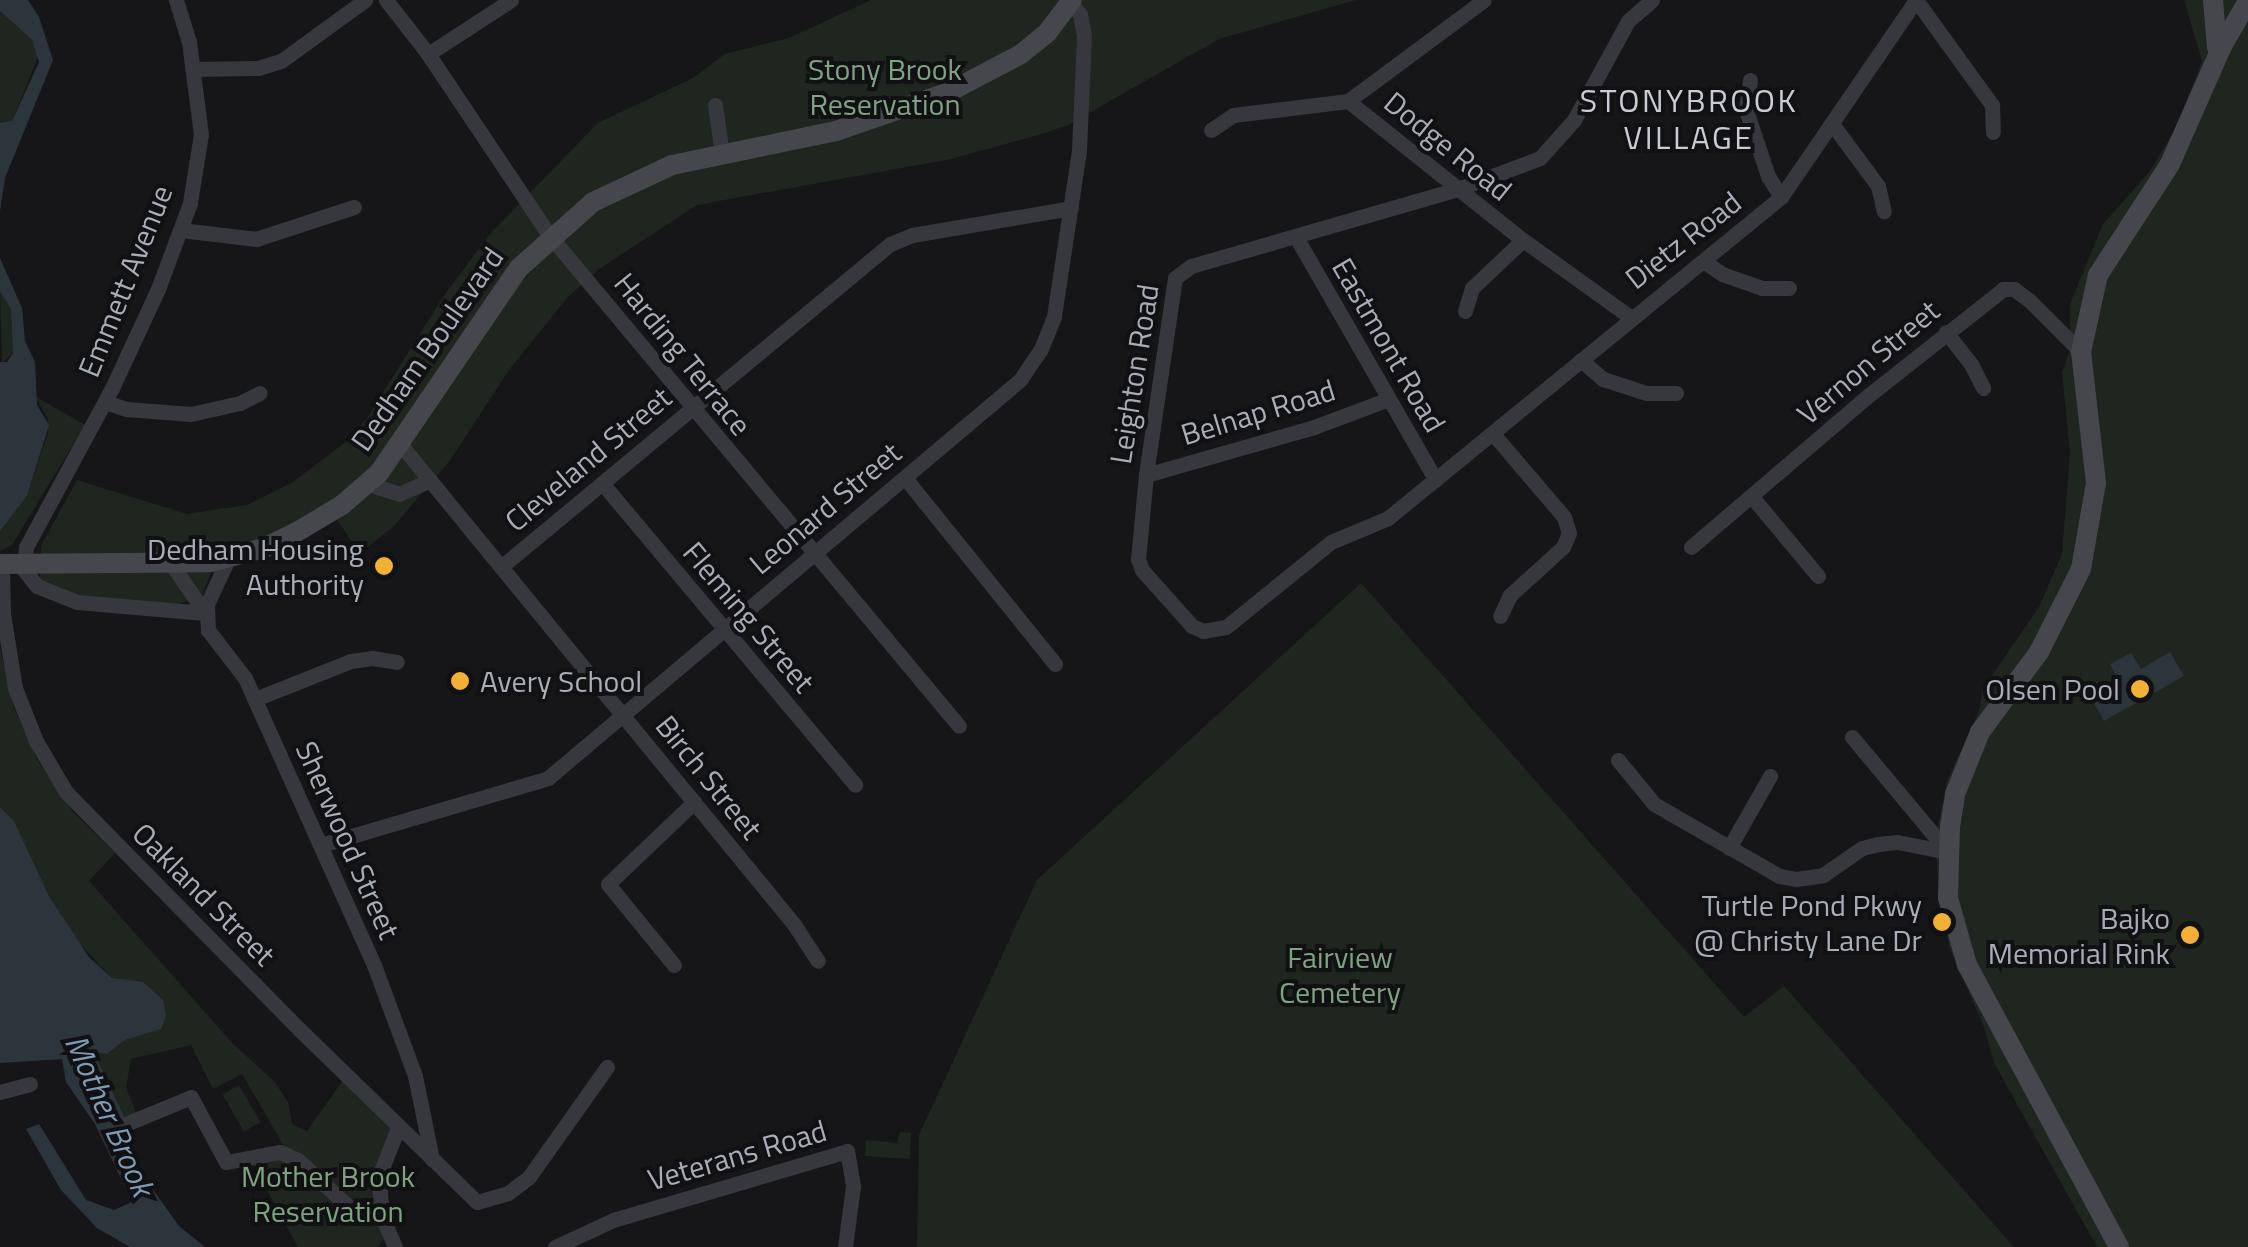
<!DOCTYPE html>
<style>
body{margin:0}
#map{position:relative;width:2248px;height:1247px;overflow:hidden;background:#161618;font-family:"Titillium Web",sans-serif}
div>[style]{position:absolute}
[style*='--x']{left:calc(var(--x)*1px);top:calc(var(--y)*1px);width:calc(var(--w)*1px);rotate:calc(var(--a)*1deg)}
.green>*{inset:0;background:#1e261f;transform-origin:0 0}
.water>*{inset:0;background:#2c353c}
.street>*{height:15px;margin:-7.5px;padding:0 7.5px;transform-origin:7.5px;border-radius:7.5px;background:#37383d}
.secondary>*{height:20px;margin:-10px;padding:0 10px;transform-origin:10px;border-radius:10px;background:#45474d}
.dots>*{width:28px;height:28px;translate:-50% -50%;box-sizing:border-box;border:5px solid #111113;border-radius:50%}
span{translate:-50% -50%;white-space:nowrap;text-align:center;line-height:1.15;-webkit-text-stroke:8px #111113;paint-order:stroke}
.park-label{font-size:30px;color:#7fa381}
.street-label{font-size:30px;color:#a8adb8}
.poi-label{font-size:30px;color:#a8adb8}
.right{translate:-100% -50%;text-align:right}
.left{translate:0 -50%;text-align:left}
.neighbourhood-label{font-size:32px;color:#c9ccd4;letter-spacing:2.5px}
.water-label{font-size:32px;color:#7f9bb3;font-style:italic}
</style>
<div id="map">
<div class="green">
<div style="clip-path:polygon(871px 0,1356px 0,1219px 39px,1068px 125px,1045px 133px,951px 159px,697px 205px,599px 269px,567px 298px,509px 370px,451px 459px,393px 527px,360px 553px,335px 517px,263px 558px,211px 572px,202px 595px,179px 604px,88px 599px,40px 581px,41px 546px,77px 480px,187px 514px,247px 505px,293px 482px,343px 444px,367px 418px,443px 297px,489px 235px,598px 123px,693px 78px,725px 54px,789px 38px)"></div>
<div style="clip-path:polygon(2184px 0,2248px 0,2248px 1247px,2097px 1247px,1994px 1063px,1984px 1027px,1950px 949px,1941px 911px,1935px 842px,1947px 781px,1979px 711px,1983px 689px,2039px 607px,2062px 554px,2070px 453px,2062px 372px,2070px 350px,2070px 304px,2103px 224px,2150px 171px,2176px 128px,2202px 61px)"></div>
<div style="clip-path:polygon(0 11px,32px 40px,39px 55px,12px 121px,5px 125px,0 123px)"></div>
<div style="clip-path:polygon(0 292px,11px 309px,13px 340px,13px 353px,2px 363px)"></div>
<div style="clip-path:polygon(35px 396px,85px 425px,12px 545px,0 551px,0 531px,27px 496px,48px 433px,48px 419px)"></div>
<div style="clip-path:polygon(1361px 583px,1744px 1017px,1784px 986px,2014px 1247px,917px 1247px,919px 1135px,1037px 880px)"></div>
<div style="clip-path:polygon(0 649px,14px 708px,38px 761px,73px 812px,115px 853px,89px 881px,233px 1044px,274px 1081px,288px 1102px,292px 1124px,307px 1131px,346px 1076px,398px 1128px,385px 1157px,388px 1235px,377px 1247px,298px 1247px,249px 1157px,288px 1153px,242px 1074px,213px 1089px,191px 1045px,131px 1059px,126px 1088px,139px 1119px,127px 1123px,94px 1051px,107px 1054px,125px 1040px,160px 1029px,120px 980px,112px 978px,78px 942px,50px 898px,14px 821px,0 807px)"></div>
<div style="left:239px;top:1085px;width:43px;height:19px;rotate:60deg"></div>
<div style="clip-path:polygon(900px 1132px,911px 1133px,910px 1159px,865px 1156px,866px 1140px,897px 1143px)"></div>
</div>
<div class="water">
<div style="clip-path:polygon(0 0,28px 0,39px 17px,53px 60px,5px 178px,0 211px,0 123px,12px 121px,39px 62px,32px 40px,0 11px)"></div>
<div style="clip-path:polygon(0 258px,22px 308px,25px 341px,35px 362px,37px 405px,49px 425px,27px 496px,0 531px,0 362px,7px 362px,13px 353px,11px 309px,0 292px)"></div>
<div style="clip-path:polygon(2170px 652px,2184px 676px,2104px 721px,2091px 698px,2120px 682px,2110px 664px,2131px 653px,2141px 669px)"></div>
<div style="clip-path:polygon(0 807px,14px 821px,50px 898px,89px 957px,112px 978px,143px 982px,163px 1000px,166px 1016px,161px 1029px,125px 1040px,107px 1054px,94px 1052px,127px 1123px,127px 1153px,179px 1226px,205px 1247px,130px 1247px,97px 1228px,61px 1190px,26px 1129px,39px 1124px,86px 1200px,114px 1210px,132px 1202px,95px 1124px,66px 1082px,62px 1059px,0 1063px)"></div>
</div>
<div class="street">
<div style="--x:176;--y:0;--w:44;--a:72.8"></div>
<div style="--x:189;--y:42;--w:93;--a:82.6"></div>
<div style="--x:201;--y:134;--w:70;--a:99.1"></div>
<div style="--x:190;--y:203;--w:92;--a:110.4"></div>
<div style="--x:158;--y:289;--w:109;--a:114.9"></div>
<div style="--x:112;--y:388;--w:181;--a:118.4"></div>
<div style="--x:26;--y:547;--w:23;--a:95"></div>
<div style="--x:24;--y:570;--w:21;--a:51"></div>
<div style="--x:37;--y:586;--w:43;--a:21.8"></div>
<div style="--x:77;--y:602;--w:128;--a:4.9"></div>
<div style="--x:386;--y:0;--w:68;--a:52.1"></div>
<div style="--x:428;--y:54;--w:219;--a:56.2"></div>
<div style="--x:550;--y:236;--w:638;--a:50.15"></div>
<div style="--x:1652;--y:0;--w:32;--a:139"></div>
<div style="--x:1628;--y:21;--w:113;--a:118.6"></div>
<div style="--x:1574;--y:120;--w:51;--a:131.8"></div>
<div style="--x:1540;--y:158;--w:88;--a:159.3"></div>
<div style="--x:1458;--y:189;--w:278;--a:163.9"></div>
<div style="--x:1191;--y:266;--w:20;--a:143"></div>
<div style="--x:1175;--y:278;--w:199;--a:98.4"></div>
<div style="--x:1146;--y:475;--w:84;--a:95.4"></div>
<div style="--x:1138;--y:559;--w:12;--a:70"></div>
<div style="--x:1142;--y:570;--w:75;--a:48.2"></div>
<div style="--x:1192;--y:626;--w:12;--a:24"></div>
<div style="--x:1203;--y:631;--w:23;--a:-10"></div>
<div style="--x:1226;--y:627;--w:135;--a:-39"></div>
<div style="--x:1331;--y:542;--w:62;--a:-22.8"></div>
<div style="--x:1388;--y:518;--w:507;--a:-39.24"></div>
<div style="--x:1781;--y:197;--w:239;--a:-55.6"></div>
<div style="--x:1916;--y:0;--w:130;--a:54.1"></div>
<div style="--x:1992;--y:105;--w:27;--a:88"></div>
<div style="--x:428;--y:54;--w:99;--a:-33"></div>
<div style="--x:193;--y:69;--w:65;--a:-0.9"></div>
<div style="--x:258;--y:68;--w:24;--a:-17"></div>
<div style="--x:281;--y:61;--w:104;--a:-36"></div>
<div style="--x:1750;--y:80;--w:30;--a:98"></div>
<div style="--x:1746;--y:110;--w:70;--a:71.6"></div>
<div style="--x:1768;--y:176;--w:25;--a:58"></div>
<div style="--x:1348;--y:101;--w:169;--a:-36.6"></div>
<div style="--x:715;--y:105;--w:49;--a:81.9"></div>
<div style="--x:1833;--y:125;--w:76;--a:53.6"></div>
<div style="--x:1878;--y:186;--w:26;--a:77"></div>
<div style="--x:1211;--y:130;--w:27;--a:-34"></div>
<div style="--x:1233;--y:115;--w:116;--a:-6.9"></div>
<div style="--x:1348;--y:101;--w:223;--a:38.5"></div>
<div style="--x:1523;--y:240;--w:132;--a:35.7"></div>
<div style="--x:181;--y:230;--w:76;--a:6.8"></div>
<div style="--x:256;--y:239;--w:103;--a:-18.1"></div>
<div style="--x:1296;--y:237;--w:280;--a:60.1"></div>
<div style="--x:1705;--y:262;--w:21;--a:35"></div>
<div style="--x:1722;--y:274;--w:42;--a:19.3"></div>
<div style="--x:1762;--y:288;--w:27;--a:0"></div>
<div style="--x:1465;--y:311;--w:24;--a:-73"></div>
<div style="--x:1472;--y:288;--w:70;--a:-43.3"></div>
<div style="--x:1946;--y:332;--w:41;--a:52"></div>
<div style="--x:1971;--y:364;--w:27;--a:63"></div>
<div style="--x:1581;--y:360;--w:29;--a:41"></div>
<div style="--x:1603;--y:379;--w:45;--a:18"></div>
<div style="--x:1646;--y:393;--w:30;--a:0"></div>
<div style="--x:105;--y:402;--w:22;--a:18"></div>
<div style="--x:126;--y:409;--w:65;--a:4.4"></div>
<div style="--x:191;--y:414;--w:50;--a:-12.7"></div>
<div style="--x:240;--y:403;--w:22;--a:-27"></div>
<div style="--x:1494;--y:435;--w:108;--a:49.5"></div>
<div style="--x:1564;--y:517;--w:17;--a:73"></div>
<div style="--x:1569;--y:533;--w:15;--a:113"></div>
<div style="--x:1563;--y:547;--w:72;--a:137.8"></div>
<div style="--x:1510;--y:595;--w:23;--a:115"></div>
<div style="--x:401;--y:445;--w:618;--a:50.65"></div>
<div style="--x:793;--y:923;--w:45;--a:56.7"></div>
<div style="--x:1146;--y:475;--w:175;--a:-15.9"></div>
<div style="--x:1314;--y:427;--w:77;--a:-20.6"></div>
<div style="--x:905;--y:478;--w:239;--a:51.1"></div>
<div style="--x:602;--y:483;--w:394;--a:50"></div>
<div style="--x:369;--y:484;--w:32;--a:18"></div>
<div style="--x:399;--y:494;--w:34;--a:-24"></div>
<div style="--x:1752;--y:497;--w:103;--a:50.1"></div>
<div style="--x:1691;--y:547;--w:234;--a:-40.5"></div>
<div style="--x:1869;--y:395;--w:171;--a:-38.3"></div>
<div style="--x:2003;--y:289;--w:11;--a:0"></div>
<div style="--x:2014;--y:289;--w:20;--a:37"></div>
<div style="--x:2030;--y:301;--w:72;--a:45"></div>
<div style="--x:228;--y:559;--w:50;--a:115"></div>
<div style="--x:207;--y:604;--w:26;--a:88"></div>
<div style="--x:208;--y:630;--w:61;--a:52.4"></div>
<div style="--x:245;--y:678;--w:315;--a:65.8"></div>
<div style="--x:374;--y:965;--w:118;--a:69.7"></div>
<div style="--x:415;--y:1076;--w:85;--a:78.4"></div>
<div style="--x:2;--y:564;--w:50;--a:88.9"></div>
<div style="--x:3;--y:614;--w:75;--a:80.8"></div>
<div style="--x:15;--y:688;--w:57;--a:68.4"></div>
<div style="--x:36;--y:741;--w:59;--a:59.5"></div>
<div style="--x:66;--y:792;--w:332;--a:45.5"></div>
<div style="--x:299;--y:1029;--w:248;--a:44.2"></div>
<div style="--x:477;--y:1202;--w:32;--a:-16"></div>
<div style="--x:508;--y:1193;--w:26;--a:-37"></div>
<div style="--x:529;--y:1177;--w:135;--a:-54.7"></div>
<div style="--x:172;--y:565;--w:58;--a:55.5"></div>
<div style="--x:501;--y:567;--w:506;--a:-39.7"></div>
<div style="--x:890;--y:244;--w:24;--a:-22"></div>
<div style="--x:912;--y:235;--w:161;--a:-9.6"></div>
<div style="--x:255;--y:699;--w:103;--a:-21.6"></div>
<div style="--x:351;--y:661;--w:21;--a:-8"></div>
<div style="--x:372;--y:658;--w:25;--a:9"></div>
<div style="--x:1852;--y:737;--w:150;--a:50.1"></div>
<div style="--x:1618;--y:760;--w:57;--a:50.7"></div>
<div style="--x:1654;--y:804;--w:144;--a:29.9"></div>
<div style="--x:1779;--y:876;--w:17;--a:10"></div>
<div style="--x:1796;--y:879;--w:27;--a:-8"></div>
<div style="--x:1823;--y:875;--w:47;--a:-34.7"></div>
<div style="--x:1862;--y:848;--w:16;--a:-14"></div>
<div style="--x:1878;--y:844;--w:19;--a:-6"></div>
<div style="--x:1897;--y:842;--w:52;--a:11.1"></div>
<div style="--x:321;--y:845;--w:237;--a:-16.4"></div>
<div style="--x:548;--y:778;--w:617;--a:-40.14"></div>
<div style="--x:1020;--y:380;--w:37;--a:-56"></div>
<div style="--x:1041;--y:349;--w:35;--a:-68"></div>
<div style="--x:1054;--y:316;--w:168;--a:-81.4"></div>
<div style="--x:1079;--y:150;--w:115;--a:-87.5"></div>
<div style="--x:1084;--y:35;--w:21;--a:-101"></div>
<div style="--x:1080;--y:14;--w:15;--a:-132"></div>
<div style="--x:1729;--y:848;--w:83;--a:-60.3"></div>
<div style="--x:674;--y:965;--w:104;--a:-129.2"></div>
<div style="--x:608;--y:884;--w:119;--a:-43.6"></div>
<div style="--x:0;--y:1092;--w:31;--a:-15"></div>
<div style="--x:128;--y:1123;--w:68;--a:-22.4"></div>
<div style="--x:191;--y:1097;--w:74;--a:61.7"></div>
<div style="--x:226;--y:1162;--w:55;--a:-10.5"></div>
<div style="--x:280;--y:1152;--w:20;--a:24"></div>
<div style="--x:298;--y:1160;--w:71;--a:42.7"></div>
<div style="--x:350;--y:1208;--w:30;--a:-8"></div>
<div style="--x:395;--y:1247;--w:30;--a:-113"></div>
<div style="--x:383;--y:1219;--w:26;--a:-97"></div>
<div style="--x:380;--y:1193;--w:25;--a:-85"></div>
<div style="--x:382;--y:1168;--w:43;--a:-68.2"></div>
<div style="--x:555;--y:1247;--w:64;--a:-25"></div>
<div style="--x:613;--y:1220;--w:244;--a:-16.4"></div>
<div style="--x:847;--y:1151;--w:36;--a:80"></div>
<div style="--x:853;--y:1186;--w:62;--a:97.5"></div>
</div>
<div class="secondary">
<div style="--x:2213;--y:0;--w:48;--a:85.2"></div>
<div style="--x:0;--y:564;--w:210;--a:-0.5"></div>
<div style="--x:210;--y:562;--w:56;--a:-14.5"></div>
<div style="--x:264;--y:548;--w:34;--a:-26"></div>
<div style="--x:295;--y:533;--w:55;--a:-30.8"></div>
<div style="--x:342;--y:505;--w:49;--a:-40.9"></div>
<div style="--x:379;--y:473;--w:248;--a:-55.7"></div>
<div style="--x:519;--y:268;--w:99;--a:-41.7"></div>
<div style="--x:593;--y:202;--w:87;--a:-25.1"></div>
<div style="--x:672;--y:165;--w:167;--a:-11.7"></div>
<div style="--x:836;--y:131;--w:120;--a:-19"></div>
<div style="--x:949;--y:92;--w:81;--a:-27.8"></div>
<div style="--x:1021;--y:54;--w:33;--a:-39"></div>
<div style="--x:1047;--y:33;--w:41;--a:-52.9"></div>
<div style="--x:2119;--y:1247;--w:320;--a:-118.3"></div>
<div style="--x:1967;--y:965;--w:70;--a:-105.8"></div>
<div style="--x:1948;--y:898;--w:71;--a:-88.4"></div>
<div style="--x:1950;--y:827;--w:33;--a:-81"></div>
<div style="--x:1955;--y:794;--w:67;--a:-68"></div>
<div style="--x:1980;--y:732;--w:99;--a:-53.6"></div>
<div style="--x:2039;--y:652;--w:93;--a:-63.2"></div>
<div style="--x:2081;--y:569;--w:87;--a:-80.1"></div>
<div style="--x:2096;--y:483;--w:132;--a:-96.5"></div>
<div style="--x:2081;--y:352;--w:79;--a:-77.6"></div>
<div style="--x:2098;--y:275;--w:132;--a:-57"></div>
<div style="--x:2170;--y:164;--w:129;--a:-66.2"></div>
<div style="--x:2222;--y:46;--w:52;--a:-60"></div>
</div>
<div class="dots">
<div style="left:384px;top:566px;background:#f2b134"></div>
<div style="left:460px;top:681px;background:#f2b134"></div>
<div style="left:2140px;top:689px;background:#f2b134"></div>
<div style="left:1942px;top:922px;background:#f2b134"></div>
<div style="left:2190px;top:935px;background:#f2b134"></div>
</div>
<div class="park-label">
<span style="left:885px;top:86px">Stony Brook<br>Reservation</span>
<span style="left:1340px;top:974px">Fairview<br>Cemetery</span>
<span style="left:328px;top:1193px">Mother Brook<br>Reservation</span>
</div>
<div class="street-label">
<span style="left:1448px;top:146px;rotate:39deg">Dodge Road</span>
<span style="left:1683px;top:240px;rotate:-38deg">Dietz Road</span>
<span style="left:125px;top:281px;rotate:-68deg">Emmett Avenue</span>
<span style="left:1389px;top:345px;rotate:60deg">Eastmont Road</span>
<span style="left:427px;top:349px;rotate:-55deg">Dedham Boulevard</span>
<span style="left:683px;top:354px;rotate:51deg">Harding Terrace</span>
<span style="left:1868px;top:362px;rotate:-40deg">Vernon Street</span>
<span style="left:1134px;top:374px;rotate:-81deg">Leighton Road</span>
<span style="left:1258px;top:412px;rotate:-17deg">Belnap Road</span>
<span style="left:588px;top:459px;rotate:-40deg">Cleveland Street</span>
<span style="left:825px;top:508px;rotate:-40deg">Leonard Street</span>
<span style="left:749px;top:617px;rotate:50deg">Fleming Street</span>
<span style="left:709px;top:777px;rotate:51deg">Birch Street</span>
<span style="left:348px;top:840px;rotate:66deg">Sherwood Street</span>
<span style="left:204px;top:894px;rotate:45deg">Oakland Street</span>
<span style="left:737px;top:1155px;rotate:-16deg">Veterans Road</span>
</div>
<div class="poi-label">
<span class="right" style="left:364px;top:566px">Dedham Housing<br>Authority</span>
<span class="left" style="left:480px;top:681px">Avery School</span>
<span class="right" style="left:2120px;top:689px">Olsen Pool</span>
<span class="right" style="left:1922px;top:922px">Turtle Pond Pkwy<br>@ Christy Lane Dr</span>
<span class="right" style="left:2170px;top:935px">Bajko<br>Memorial Rink</span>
</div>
<div class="neighbourhood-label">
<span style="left:1689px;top:119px">STONYBROOK<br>VILLAGE</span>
</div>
<div class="water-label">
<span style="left:110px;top:1115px;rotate:66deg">Mother Brook</span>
</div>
</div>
